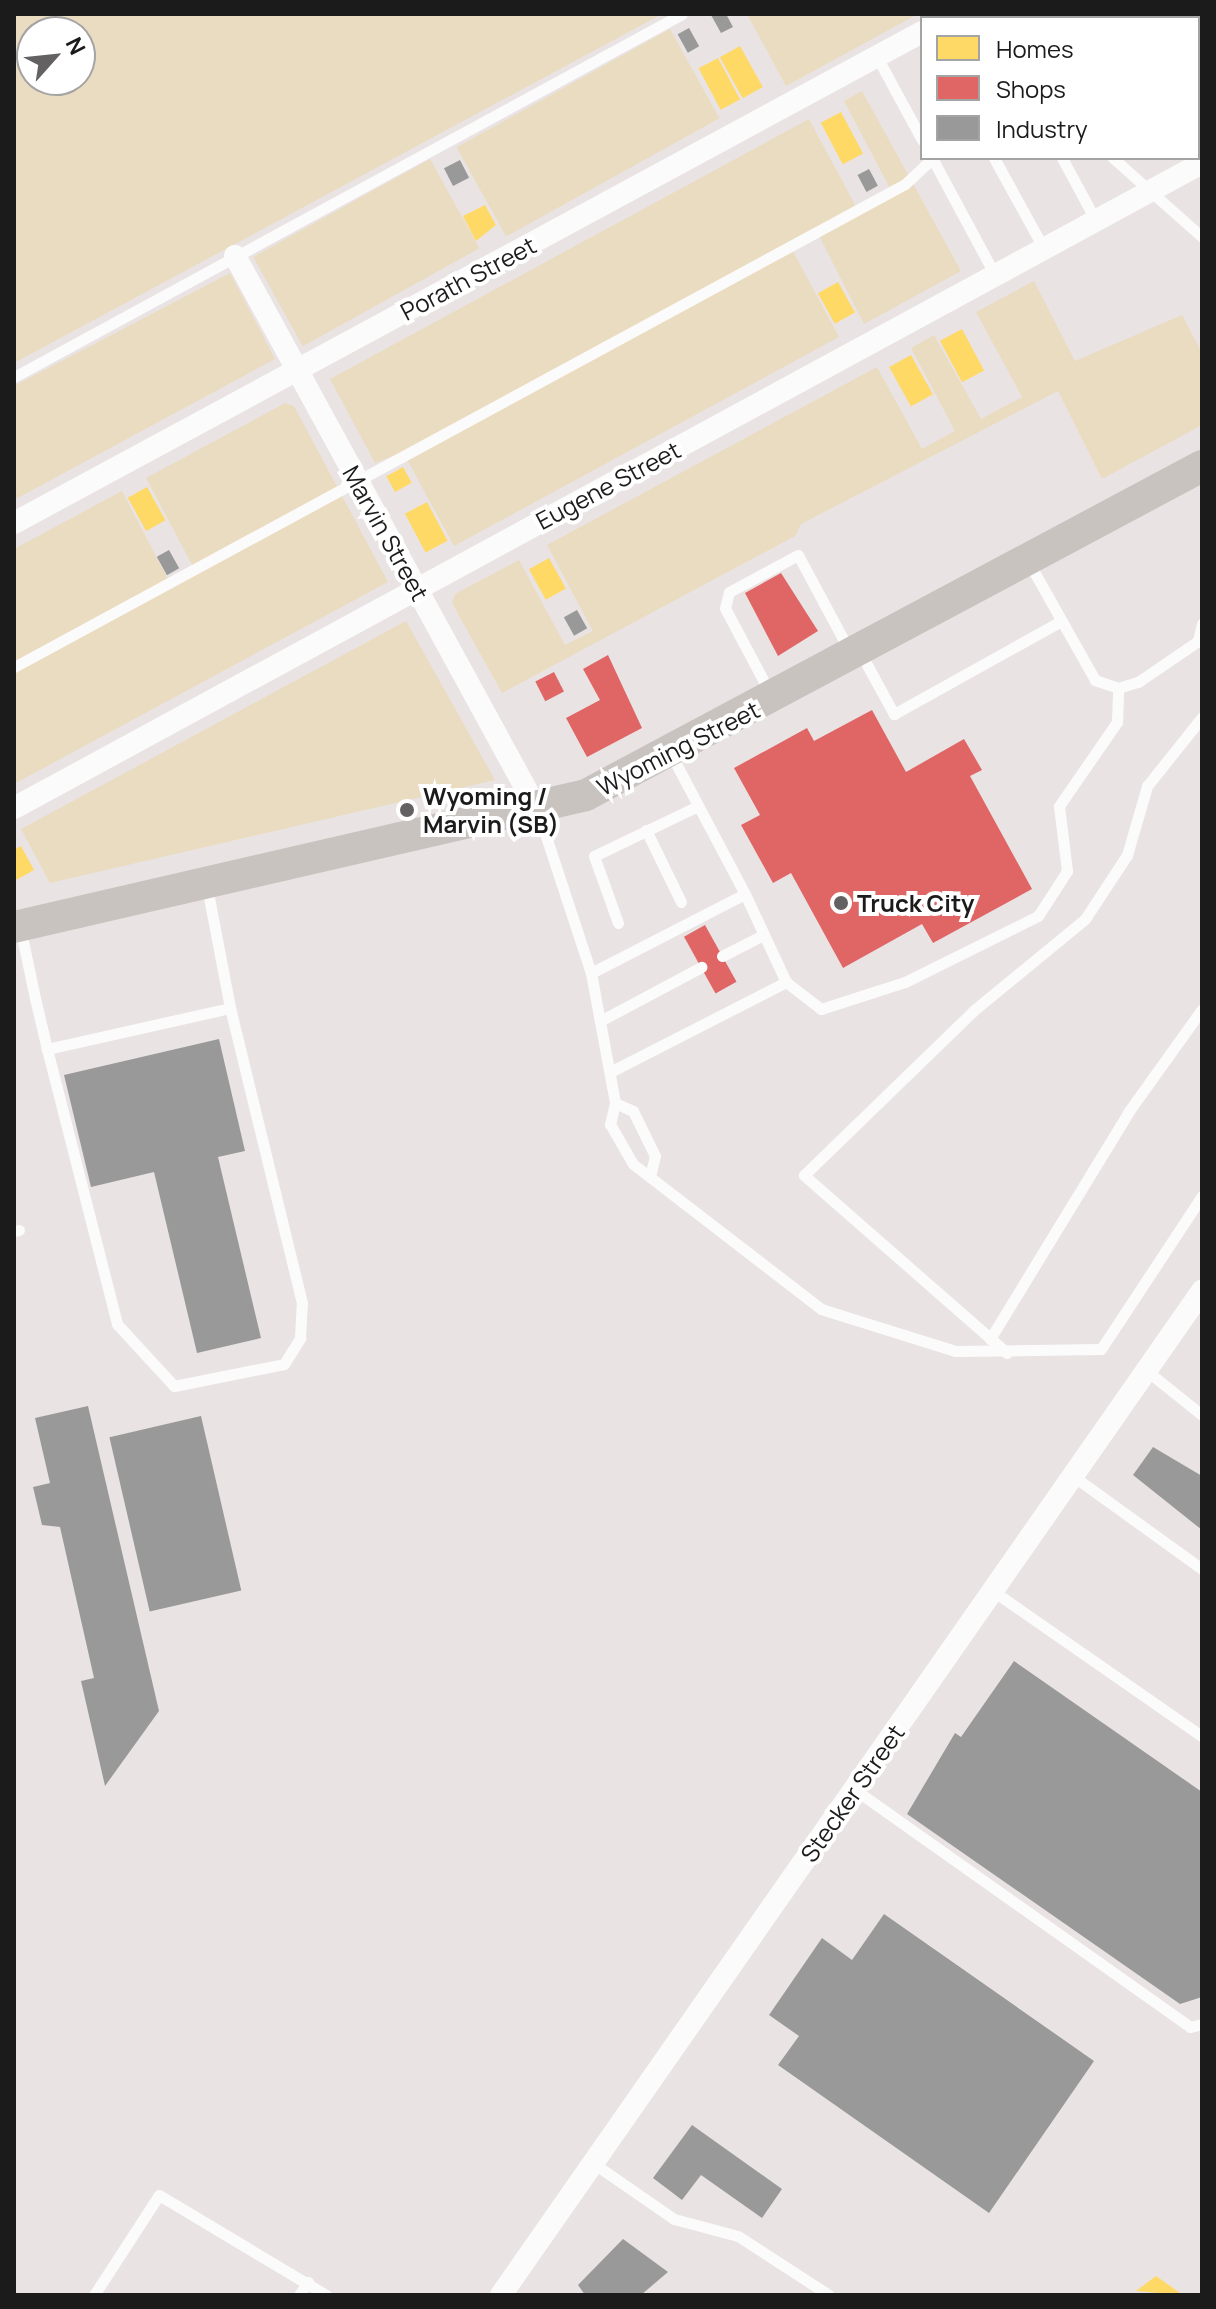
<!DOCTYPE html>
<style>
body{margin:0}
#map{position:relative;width:1216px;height:2309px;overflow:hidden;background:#eae3e4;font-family:Manrope,sans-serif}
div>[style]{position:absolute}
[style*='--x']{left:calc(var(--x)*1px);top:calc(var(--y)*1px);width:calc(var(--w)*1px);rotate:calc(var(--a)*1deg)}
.grass>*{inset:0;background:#eadcc0;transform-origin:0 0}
.homes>*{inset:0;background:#ffd966;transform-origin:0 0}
.shops>*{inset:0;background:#e06666;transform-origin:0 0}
.industry>*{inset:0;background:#999;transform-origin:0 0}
.service>*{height:11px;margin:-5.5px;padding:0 5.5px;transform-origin:5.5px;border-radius:5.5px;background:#fcfbfb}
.minor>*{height:22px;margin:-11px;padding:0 11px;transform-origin:11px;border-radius:11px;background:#fcfbfb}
.secondary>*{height:32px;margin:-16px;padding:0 16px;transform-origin:16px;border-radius:16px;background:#c9c3c0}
.primary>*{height:36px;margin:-18px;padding:0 18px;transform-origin:18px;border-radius:18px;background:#cfc3c6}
.dots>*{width:22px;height:22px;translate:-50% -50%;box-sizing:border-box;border:4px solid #fff;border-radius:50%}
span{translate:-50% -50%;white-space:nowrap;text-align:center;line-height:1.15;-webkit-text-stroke:8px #fff;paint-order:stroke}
.street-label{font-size:24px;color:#1b1b1b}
.poi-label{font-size:24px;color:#1b1b1b;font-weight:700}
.left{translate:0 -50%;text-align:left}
.frame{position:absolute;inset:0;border:16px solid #1b1b1b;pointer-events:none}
.legend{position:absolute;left:920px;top:16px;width:280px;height:144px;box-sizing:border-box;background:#fff;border:2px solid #a4a4a4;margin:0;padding:10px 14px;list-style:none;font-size:24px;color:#1b1b1b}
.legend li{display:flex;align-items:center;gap:16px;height:40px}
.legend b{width:40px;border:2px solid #a4a4a4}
.north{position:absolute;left:16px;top:16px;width:80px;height:80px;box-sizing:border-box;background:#fff;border:2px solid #a4a4a4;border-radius:50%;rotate:63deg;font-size:22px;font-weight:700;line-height:32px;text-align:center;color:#1b1b1b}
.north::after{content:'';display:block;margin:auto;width:28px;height:36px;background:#636161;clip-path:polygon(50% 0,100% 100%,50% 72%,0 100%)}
</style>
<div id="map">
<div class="grass">
<div style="clip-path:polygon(evenodd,14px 14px,662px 14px,14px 363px,14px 14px,32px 32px,80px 32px,80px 80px,32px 80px,32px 32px)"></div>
<div style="clip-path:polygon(747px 14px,918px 14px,786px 86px)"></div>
<div style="left:670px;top:29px;width:102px;height:244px;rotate:61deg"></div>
<div style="clip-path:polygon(862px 91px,961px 271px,864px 324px,815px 228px,788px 242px,839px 337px,454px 546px,403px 452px,375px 463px,330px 379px,809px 119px,859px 212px,893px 194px,844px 101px)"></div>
<div style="left:430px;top:159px;width:102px;height:202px;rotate:61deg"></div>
<div style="clip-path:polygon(230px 273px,275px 359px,14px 500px,14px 386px)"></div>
<div style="clip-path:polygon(1034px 281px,1075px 361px,1182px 315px,1202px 353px,1202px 425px,1102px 479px,1058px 391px,801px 524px,795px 536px,502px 693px,452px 603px,455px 594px,519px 560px,565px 645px,593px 631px,547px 545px,877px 367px,922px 449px,955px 431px,911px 348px,934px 335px,981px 419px,1022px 397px,976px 312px)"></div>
<div style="clip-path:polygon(285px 403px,294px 406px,388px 582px,14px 784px,14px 549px,122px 491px,171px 585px,196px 572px,146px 478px)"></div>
<div style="clip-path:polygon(406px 621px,495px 780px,50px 883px,21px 829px)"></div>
</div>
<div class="homes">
<div style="left:740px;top:46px;width:47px;height:23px;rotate:61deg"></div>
<div style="left:718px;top:58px;width:47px;height:22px;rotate:62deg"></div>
<div style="left:841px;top:112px;width:47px;height:23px;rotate:62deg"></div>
<div style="clip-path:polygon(485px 205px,496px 225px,476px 241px,463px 216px)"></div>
<div style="left:838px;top:282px;width:35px;height:23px;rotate:61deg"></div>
<div style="left:962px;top:329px;width:47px;height:25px;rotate:62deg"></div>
<div style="left:911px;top:355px;width:45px;height:25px;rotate:61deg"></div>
<div style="left:403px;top:467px;width:18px;height:19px;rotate:61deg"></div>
<div style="left:147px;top:487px;width:38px;height:22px;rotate:61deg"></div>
<div style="left:427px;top:502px;width:44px;height:25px;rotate:62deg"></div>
<div style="left:549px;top:558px;width:35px;height:23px;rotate:61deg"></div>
<div style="clip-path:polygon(21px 846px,34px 870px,14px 881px,14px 850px)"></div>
<div style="clip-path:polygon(1156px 2276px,1183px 2295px,1136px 2291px)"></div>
</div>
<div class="shops">
<div style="clip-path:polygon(781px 573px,818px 631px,778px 656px,745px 593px)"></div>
<div style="clip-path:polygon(608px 655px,642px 728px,587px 757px,566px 718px,600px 700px,583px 669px)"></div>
<div style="left:554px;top:672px;width:22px;height:21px;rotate:63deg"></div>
<div style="clip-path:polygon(872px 710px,906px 772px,964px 739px,982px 770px,970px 776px,1032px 889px,933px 943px,922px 924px,843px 968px,791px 873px,773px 883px,741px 825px,760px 815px,734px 768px,807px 728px,814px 741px)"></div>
<div style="left:705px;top:925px;width:65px;height:24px;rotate:61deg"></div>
</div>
<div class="industry">
<div style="clip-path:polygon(726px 14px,733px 27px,721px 33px,711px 15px)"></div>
<div style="left:689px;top:28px;width:21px;height:13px;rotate:61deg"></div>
<div style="left:460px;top:160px;width:20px;height:18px;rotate:63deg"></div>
<div style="left:869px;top:169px;width:19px;height:13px;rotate:62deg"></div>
<div style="left:169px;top:550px;width:21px;height:14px;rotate:61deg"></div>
<div style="left:577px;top:610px;width:21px;height:15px;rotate:61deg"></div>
<div style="clip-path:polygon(219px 1039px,245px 1151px,218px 1157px,261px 1338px,197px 1353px,154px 1172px,91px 1187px,64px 1075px)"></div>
<div style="clip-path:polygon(88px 1406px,159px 1711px,105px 1786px,81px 1681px,94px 1678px,60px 1527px,42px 1525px,33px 1487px,50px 1483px,35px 1418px)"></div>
<div style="left:201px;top:1416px;width:179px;height:94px;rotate:77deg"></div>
<div style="clip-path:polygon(1153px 1447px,1202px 1476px,1202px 1530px,1133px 1475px)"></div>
<div style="clip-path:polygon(1014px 1661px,1202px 1792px,1202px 1997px,1180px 2004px,907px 1814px,955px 1733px,961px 1737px)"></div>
<div style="clip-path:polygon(884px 1914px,1094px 2061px,989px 2213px,778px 2065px,799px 2036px,769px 2015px,822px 1938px,852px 1960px)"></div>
<div style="clip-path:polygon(692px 2125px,782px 2189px,762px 2218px,701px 2175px,682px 2200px,653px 2178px)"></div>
<div style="clip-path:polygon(623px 2239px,668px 2272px,641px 2295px,585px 2295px,578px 2285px)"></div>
</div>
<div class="service">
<div style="--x:985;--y:14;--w:4;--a:63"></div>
<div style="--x:877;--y:57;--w:94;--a:61.5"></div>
<div style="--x:932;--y:158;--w:133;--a:61.7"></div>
<div style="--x:994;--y:158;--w:104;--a:61.2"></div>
<div style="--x:1062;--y:158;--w:72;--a:61.6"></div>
<div style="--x:1113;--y:158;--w:119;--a:41.6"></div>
<div style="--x:14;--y:377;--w:760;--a:-28.52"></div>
<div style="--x:1028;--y:561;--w:137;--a:60.6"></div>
<div style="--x:1095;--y:680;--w:24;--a:19"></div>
<div style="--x:1118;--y:688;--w:21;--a:-17"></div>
<div style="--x:1138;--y:682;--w:73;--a:-34.3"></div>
<div style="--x:1198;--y:641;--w:18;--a:-77"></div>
<div style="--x:860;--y:652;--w:71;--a:61.3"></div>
<div style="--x:894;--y:714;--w:191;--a:-29.1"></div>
<div style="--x:14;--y:667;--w:1013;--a:-28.46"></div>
<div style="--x:905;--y:184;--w:37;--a:-43"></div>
<div style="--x:771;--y:695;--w:98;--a:-117.9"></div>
<div style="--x:725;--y:608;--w:16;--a:-76"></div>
<div style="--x:729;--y:592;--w:78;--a:-28.2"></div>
<div style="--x:798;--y:555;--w:108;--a:61.8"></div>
<div style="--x:537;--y:809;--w:173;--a:71.8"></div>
<div style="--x:591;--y:973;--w:132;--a:79.5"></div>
<div style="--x:615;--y:1103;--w:22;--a:103"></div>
<div style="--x:610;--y:1124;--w:46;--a:60.1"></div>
<div style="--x:633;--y:1164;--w:237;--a:37.6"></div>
<div style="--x:821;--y:1309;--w:140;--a:17.4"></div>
<div style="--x:955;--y:1351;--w:146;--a:-0.8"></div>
<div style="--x:1101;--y:1349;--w:183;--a:-56.6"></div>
<div style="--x:646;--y:830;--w:80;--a:64.1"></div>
<div style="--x:207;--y:887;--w:123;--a:79.2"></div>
<div style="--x:745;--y:894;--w:97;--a:65"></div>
<div style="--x:786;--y:982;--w:44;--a:37.6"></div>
<div style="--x:821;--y:1009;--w:88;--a:-17.8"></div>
<div style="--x:905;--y:982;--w:148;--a:-26.4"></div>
<div style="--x:1038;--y:916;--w:54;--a:-57.2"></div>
<div style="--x:1067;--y:871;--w:65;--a:-97"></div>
<div style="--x:1059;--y:806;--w:102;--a:-55.4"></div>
<div style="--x:1117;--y:722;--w:34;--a:-88"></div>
<div style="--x:618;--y:923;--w:71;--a:-109.7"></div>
<div style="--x:594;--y:856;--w:115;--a:-25.7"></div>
<div style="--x:20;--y:927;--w:73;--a:78.1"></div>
<div style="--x:35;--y:998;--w:52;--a:76.8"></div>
<div style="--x:47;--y:1049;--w:284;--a:75.7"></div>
<div style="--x:117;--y:1324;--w:84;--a:47.4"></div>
<div style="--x:174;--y:1386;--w:112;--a:-11.3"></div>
<div style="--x:284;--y:1364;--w:31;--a:-58"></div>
<div style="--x:300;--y:1338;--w:35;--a:-87"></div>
<div style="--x:302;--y:1303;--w:304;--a:-103.7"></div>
<div style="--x:230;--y:1008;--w:188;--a:167.4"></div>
<div style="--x:722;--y:956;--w:46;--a:-27.1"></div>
<div style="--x:591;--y:973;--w:173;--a:-27.2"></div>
<div style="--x:745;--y:894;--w:158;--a:-117.9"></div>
<div style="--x:600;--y:1021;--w:115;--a:-28.1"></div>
<div style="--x:610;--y:1072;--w:198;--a:-27.1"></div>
<div style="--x:615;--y:1103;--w:20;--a:24"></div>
<div style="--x:633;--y:1111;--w:50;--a:63.9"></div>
<div style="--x:655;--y:1156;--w:21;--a:104"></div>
<div style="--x:14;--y:1231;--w:5;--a:-11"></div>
<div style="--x:990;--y:1339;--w:267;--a:-58.6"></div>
<div style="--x:1129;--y:1111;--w:125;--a:-54.4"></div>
<div style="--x:1007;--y:1353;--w:270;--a:-138.8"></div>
<div style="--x:804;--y:1175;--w:235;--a:-44.1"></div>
<div style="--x:973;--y:1011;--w:145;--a:-39.4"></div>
<div style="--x:1085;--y:919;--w:77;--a:-56.7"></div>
<div style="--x:1127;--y:855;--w:72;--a:-73.8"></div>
<div style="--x:1147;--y:786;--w:88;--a:-51.4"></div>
<div style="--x:1147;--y:1371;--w:70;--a:38.7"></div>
<div style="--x:1073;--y:1476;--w:159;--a:35.8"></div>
<div style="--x:993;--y:1591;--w:254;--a:34.8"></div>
<div style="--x:854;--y:1789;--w:412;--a:35.3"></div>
<div style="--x:1190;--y:2027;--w:12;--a:-14"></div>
<div style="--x:593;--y:2163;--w:98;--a:34.7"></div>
<div style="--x:674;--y:2219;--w:66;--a:14.9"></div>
<div style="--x:738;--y:2236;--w:108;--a:33"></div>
<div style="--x:94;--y:2295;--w:119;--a:-57"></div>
<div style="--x:159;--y:2195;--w:195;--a:30.9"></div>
<div style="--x:299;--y:2295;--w:16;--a:-55"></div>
</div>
<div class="minor">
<div style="--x:949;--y:18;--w:8;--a:-30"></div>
<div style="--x:235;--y:256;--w:630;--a:61.36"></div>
<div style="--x:14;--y:523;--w:1032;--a:-28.4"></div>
<div style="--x:14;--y:808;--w:1352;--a:-28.5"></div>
<div style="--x:501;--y:2295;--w:1225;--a:-55.08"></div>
</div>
<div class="secondary">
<div style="--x:14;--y:927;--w:587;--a:-12.99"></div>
<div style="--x:586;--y:795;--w:698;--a:-28.11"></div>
</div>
<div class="primary">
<div style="--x:1184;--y:14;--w:6;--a:45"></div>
</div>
<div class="dots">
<div style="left:407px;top:810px;background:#636161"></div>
<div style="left:841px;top:903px;background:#636161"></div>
</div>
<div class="street-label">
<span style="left:468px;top:278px;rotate:-28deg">Porath Street</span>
<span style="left:608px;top:485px;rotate:-28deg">Eugene Street</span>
<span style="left:386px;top:533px;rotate:61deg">Marvin Street</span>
<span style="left:678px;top:748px;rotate:-27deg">Wyoming Street</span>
<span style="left:852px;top:1793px;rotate:-55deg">Stecker Street</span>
</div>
<div class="poi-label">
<span class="left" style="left:423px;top:810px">Wyoming /<br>Marvin (SB)</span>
<span class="left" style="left:857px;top:903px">Truck City</span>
</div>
<div class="frame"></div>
<ul class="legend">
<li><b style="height:22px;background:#ffd966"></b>Homes</li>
<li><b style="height:22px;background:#e06666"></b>Shops</li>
<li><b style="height:22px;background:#999"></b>Industry</li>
</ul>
<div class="north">N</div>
</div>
